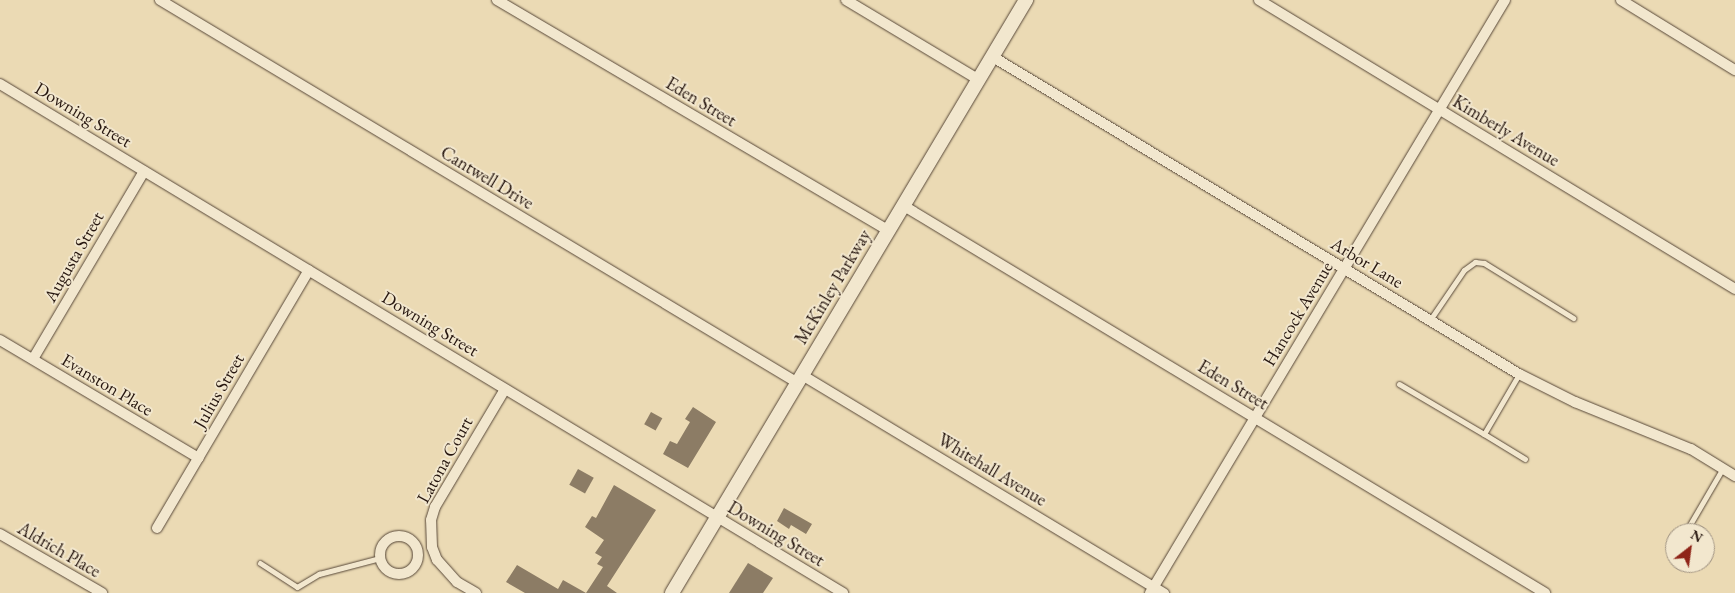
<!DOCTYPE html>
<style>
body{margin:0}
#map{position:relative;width:1735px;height:593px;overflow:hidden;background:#ebdab4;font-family:"EB Garamond",serif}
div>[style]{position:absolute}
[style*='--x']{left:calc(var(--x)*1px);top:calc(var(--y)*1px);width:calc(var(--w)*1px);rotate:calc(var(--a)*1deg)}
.building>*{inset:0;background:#8c7c65;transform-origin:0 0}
.roads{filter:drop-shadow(0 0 1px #574738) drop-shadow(0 0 1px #574738)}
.lane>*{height:5px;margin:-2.5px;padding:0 2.5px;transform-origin:2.5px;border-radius:2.5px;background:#f2e7ce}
.street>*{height:10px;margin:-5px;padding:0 5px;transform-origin:5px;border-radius:5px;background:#f2e7ce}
.street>.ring{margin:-5px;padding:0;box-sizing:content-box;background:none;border:10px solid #f2e7ce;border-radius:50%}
.secondary>*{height:14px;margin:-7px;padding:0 7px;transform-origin:7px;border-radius:7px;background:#f2e7ce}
span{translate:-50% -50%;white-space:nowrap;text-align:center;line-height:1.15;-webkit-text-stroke:4px #f2e7ce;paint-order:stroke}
.street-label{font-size:18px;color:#26160f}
.north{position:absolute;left:1665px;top:523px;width:50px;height:50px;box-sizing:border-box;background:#f2e7ce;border:1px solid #a09382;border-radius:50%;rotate:30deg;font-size:14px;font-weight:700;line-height:20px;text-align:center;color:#26160f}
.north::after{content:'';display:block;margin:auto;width:18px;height:22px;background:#8f2418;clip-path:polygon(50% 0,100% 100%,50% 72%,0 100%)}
</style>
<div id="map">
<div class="building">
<div style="clip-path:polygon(693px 407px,716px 422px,688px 468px,663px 454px,670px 441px,677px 444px,690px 422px,685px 419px)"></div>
<div style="left:651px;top:412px;width:13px;height:14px;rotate:29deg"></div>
<div style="left:578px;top:469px;width:18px;height:18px;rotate:29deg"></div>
<div style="clip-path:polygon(614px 485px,656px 510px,607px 586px,617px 593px,586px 593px,603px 567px,597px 564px,602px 557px,595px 553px,604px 540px,585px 527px,592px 516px,596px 518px)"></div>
<div style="clip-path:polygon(784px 508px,812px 524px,806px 534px,791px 525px,789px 529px,777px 521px)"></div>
<div style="clip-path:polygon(748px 563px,773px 578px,763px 593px,729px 593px)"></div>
<div style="clip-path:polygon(517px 565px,558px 589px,563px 580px,586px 593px,525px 593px,506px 582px)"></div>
</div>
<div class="roads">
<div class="lane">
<div style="--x:1430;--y:320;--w:60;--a:-55.8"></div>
<div style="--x:1464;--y:270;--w:14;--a:-36"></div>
<div style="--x:1475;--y:262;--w:9;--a:6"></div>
<div style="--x:1484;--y:263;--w:105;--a:31.7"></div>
<div style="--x:1399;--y:384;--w:99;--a:30.5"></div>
<div style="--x:1484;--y:434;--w:69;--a:-59.7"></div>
<div style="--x:1484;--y:434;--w:48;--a:31.4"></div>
<div style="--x:1685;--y:533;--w:75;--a:-59.7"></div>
<div style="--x:260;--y:563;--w:44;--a:33"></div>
<div style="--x:297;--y:587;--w:26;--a:-31"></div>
<div style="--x:319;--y:574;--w:63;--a:-14.7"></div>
</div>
<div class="street">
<div style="--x:160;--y:0;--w:744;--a:30.98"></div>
<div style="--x:497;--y:0;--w:455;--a:30.5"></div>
<div style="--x:846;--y:0;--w:155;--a:31"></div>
<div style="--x:1259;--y:0;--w:557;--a:31.26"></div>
<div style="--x:1621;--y:0;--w:134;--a:31.6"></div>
<div style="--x:993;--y:57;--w:614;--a:31.08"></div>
<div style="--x:1519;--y:374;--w:63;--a:26.6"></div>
<div style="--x:1575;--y:402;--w:125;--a:22.1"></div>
<div style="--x:1691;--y:449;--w:52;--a:31.5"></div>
<div style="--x:0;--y:84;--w:985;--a:31.12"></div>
<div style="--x:904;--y:206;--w:749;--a:31.12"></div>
<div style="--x:0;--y:340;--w:231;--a:30.7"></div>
<div style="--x:33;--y:359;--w:218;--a:-59.4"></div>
<div style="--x:802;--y:375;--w:423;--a:31.1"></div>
<div style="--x:157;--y:528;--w:299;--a:-59.5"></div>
<div style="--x:0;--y:534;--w:118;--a:30"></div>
<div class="ring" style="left:380px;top:536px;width:28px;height:28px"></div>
<div style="--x:476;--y:593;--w:22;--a:-150"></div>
<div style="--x:457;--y:582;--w:30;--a:-132"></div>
<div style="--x:437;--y:560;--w:14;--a:-111"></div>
<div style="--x:432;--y:547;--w:27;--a:-92"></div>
<div style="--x:431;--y:520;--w:14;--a:-73"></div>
<div style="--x:435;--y:507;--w:137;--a:-59.3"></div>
<div style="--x:1150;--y:593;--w:691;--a:-59.09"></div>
</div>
<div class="secondary">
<div style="--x:672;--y:593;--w:691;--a:-59.16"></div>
</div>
</div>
<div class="street-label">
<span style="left:701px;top:102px;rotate:31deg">Eden Street</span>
<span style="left:83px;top:115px;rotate:31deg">Downing Street</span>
<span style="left:1506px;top:131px;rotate:31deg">Kimberly Avenue</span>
<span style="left:487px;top:178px;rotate:31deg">Cantwell Drive</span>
<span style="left:74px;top:257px;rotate:-60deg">Augusta Street</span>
<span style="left:1367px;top:263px;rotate:31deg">Arbor Lane</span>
<span style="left:833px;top:287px;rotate:-59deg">McKinley Parkway</span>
<span style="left:1298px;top:314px;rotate:-59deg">Hancock Avenue</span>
<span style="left:430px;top:324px;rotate:31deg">Downing Street</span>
<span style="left:107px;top:385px;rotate:31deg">Evanston Place</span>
<span style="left:1233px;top:385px;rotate:31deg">Eden Street</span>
<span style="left:219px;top:391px;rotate:-60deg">Julius Street</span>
<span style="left:445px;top:460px;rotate:-61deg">Latona Court</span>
<span style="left:992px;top:470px;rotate:31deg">Whitehall Avenue</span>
<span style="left:776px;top:534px;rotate:31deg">Downing Street</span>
<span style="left:59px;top:550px;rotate:30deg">Aldrich Place</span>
</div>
<div class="north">N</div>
</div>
